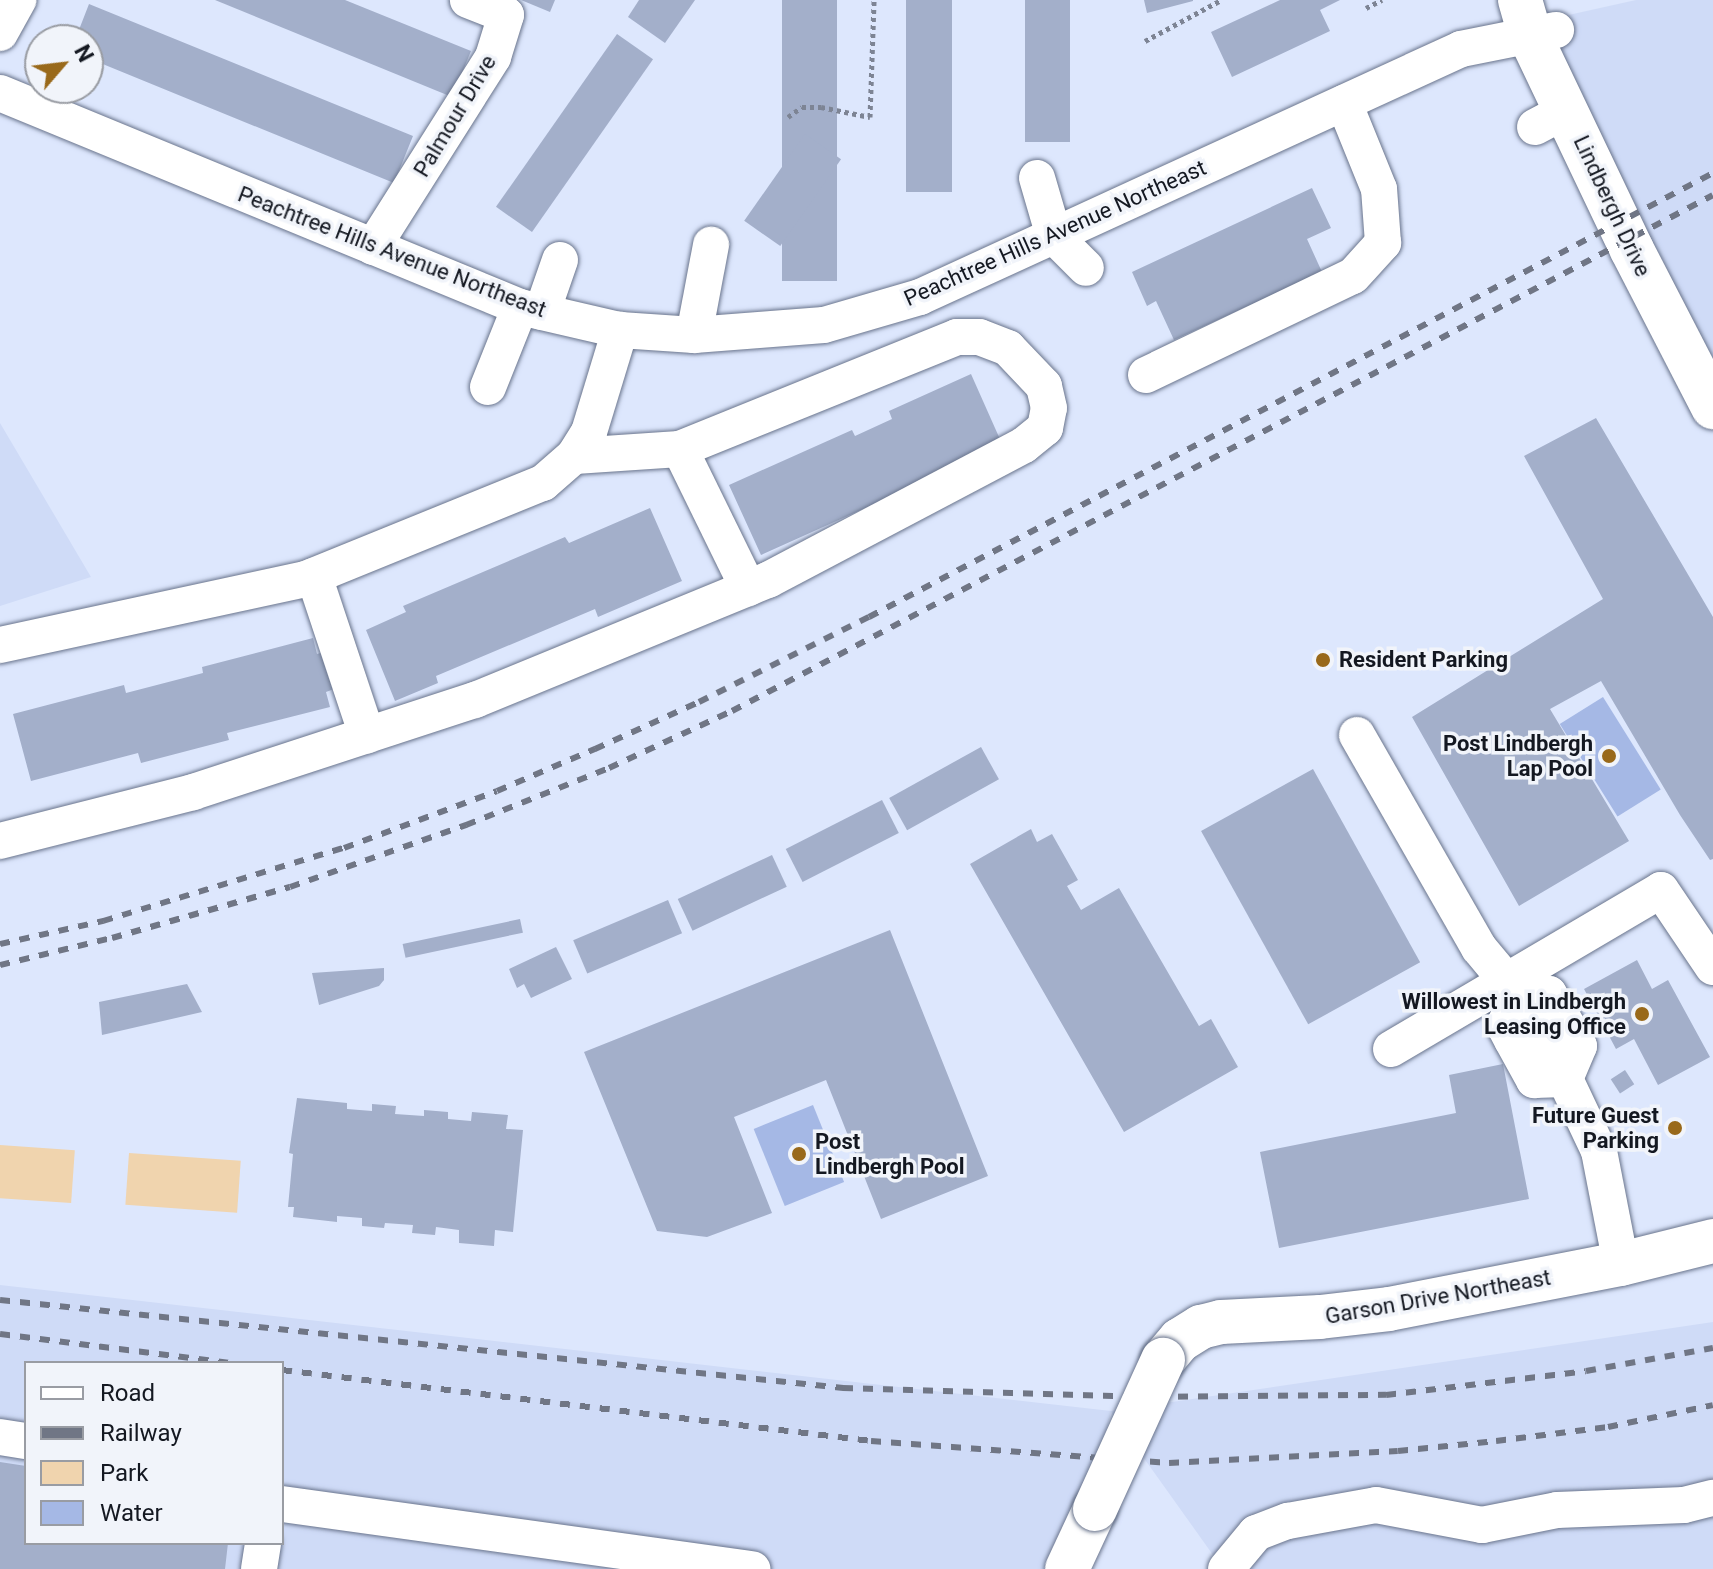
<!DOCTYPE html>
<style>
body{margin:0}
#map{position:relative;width:1713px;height:1569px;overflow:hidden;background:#dde7fd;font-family:Roboto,sans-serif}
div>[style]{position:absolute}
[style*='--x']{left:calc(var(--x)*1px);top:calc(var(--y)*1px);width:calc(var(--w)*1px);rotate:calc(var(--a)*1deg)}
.built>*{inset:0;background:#cfdbf7}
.green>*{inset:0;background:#f0d4ae;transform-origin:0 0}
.water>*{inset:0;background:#a5b8e5;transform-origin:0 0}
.building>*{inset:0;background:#a3afca;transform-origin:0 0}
.path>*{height:5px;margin-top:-2.5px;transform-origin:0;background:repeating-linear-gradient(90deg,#7d8494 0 4px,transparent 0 8px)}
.roads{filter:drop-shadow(0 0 2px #69748c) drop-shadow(0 0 2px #69748c)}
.minor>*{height:36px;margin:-18px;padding:0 18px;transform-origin:18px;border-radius:18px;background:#fff}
.major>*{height:44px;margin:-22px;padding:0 22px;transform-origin:22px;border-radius:22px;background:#fff}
.rail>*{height:6px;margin-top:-3px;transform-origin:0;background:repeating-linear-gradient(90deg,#707685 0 10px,transparent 0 20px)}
.bridges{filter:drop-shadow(0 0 2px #69748c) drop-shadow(0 0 2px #69748c)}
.major-bridge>*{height:44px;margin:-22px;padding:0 22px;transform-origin:22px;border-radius:22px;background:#fff}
.dots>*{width:22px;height:22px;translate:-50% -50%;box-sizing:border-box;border:4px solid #f1f4fa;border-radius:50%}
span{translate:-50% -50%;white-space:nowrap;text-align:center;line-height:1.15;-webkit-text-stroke:7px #f1f4fa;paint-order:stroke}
.street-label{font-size:22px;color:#141821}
.poi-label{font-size:22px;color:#141821;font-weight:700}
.left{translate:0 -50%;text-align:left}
.right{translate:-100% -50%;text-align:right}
.legend{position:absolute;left:24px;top:1361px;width:260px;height:184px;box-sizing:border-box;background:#f1f4fa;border:2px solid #999ca3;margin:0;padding:10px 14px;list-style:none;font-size:24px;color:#141821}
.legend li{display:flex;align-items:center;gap:16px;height:40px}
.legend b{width:40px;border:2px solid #999ca3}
.north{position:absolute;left:24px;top:24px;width:80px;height:80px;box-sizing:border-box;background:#f1f4fa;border:2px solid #999ca3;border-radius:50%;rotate:62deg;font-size:22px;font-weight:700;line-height:32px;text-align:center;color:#141821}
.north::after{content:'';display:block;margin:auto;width:28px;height:36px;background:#99691a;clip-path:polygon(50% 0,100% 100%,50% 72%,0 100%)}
</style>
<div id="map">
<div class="built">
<div style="clip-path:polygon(1636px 0,1713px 0,1713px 381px,1528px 24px)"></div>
<div style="clip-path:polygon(0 423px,91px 577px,0 606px)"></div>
<div style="clip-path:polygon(evenodd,0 1285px,1111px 1411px,1713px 1322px,1713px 1569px,1223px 1569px,1111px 1412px,1071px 1569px,0 1569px,0 1285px,26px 1363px,282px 1363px,282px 1543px,26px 1543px,26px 1363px)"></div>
</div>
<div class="green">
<div style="left:0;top:1145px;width:75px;height:53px;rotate:4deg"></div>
<div style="left:129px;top:1153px;width:112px;height:52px;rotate:4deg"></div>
</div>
<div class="water">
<div style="left:1603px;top:697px;width:109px;height:51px;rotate:58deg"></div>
<div style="left:813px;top:1105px;width:83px;height:64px;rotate:68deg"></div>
</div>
<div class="building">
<div style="clip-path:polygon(215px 0,345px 0,471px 51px,452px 97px)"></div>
<div style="clip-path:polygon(521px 0,555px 0,550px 12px)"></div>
<div style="clip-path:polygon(639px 0,695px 0,665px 43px,628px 17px)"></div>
<div style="left:782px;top:0;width:55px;height:281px"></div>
<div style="left:906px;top:0;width:46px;height:192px"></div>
<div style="left:1025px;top:0;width:45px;height:142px"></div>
<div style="clip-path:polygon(1144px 0,1193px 0,1193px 1px,1147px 13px)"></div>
<div style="clip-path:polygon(1280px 0,1340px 0,1320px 10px,1330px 31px,1232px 77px,1211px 32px)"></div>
<div style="clip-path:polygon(89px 4px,413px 136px,394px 183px,88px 58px,88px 40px,75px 40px)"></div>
<div style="left:617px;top:34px;width:44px;height:211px;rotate:35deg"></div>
<div style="left:805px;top:134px;width:44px;height:106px;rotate:35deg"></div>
<div style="clip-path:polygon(1312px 188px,1331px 228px,1307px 239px,1322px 272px,1174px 340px,1156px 301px,1147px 306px,1132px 272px)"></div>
<div style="clip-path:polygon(971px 374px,1003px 446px,761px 555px,729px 485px,852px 430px,855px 436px,892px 419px,889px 411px)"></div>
<div style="clip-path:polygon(1596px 418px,1713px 617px,1713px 859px,1710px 860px,1680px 815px,1601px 681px,1550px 709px,1629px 841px,1519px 906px,1412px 717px,1603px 599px,1524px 456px)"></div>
<div style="clip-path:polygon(650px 508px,682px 581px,598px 617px,595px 609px,436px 676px,438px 683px,395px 701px,366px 630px,406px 612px,403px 606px,565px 537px,569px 543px)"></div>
<div style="clip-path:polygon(313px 638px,317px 654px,324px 652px,334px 689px,326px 692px,330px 707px,227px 733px,229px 740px,141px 763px,138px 753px,31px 781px,13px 714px,124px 685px,126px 693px,203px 673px,202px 667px)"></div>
<div style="left:981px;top:747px;width:37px;height:105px;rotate:61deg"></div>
<div style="left:1313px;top:769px;width:221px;height:128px;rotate:61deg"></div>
<div style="left:882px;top:800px;width:37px;height:108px;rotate:63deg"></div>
<div style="clip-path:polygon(1031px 829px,1037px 842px,1052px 834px,1078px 880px,1067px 886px,1081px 910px,1119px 888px,1199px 1026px,1211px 1019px,1238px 1067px,1124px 1132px,970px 864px)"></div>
<div style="left:772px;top:855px;width:35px;height:104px;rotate:65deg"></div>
<div style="left:668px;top:900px;width:36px;height:103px;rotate:67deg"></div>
<div style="left:520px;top:919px;width:14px;height:120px;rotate:78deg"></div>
<div style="clip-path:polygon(890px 930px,988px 1176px,881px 1219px,826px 1080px,734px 1117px,772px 1213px,707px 1237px,657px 1231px,584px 1052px)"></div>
<div style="clip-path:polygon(556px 947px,572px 979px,531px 998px,524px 984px,517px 988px,509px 969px)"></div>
<div style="clip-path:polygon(1637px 960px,1652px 989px,1668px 980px,1710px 1057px,1658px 1085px,1634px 1039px,1616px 1049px,1584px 989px)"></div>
<div style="clip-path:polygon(384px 968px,384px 980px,379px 986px,319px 1005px,312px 973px)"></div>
<div style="clip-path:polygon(187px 984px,202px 1012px,102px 1035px,99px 1002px)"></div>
<div style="clip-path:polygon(1503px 1064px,1529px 1199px,1279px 1248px,1260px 1152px,1456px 1113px,1449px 1075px)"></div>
<div style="left:1625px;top:1070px;width:17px;height:17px;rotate:57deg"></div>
<div style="clip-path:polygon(297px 1098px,347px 1103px,347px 1109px,372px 1111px,372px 1104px,396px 1106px,395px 1114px,424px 1116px,424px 1110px,448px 1112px,448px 1119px,471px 1121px,472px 1112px,508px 1115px,506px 1129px,523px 1130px,513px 1232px,495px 1230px,494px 1246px,459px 1243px,459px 1230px,436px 1227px,435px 1235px,412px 1233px,413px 1225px,385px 1223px,384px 1228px,362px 1226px,362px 1218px,337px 1216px,337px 1222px,293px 1217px,294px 1207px,288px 1207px,293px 1154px,289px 1153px)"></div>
<div style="clip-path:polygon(0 1462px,26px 1466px,26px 1543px,228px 1543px,225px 1569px,0 1569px)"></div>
</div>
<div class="path">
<div style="--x:1366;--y:8;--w:18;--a:-27"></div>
<div style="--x:1145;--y:41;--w:86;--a:-28.3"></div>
<div style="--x:788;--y:117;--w:17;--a:-36"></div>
<div style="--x:802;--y:107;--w:19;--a:0"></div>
<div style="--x:821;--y:107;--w:50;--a:11.5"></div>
<div style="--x:870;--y:117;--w:117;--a:-88"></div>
</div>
<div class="roads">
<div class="minor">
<div style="--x:0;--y:33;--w:38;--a:-61"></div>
<div style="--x:0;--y:93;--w:562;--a:22.37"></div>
<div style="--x:520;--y:307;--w:103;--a:13"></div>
<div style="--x:620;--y:330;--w:74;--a:3.9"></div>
<div style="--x:694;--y:335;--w:130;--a:-4.4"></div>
<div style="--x:824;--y:325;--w:100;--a:-16.3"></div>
<div style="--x:920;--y:297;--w:595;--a:-24.63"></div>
<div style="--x:1461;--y:49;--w:97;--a:-11.3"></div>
<div style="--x:1535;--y:127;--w:36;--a:-28"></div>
<div style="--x:1037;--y:178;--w:60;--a:73.7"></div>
<div style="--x:1054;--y:236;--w:45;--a:45"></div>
<div style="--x:373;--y:247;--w:225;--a:-57.7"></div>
<div style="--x:493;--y:57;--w:44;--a:-72.8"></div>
<div style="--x:506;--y:15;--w:41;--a:-158.5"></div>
<div style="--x:542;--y:312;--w:55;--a:-70.9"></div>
<div style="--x:694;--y:335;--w:92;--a:-79.3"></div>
<div style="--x:1146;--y:375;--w:229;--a:-25.6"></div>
<div style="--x:1353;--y:276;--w:45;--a:-47.7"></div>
<div style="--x:1383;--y:243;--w:54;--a:-94.2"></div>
<div style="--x:1379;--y:189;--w:93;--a:-112.1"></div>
<div style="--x:488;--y:387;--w:86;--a:-68.2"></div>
<div style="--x:680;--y:449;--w:155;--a:63.9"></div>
<div style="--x:314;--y:576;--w:168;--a:71.6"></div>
<div style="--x:0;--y:645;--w:313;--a:-12.2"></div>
<div style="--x:306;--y:579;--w:256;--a:-22.1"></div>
<div style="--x:543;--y:483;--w:41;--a:-41.1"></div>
<div style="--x:574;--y:456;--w:28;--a:-58"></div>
<div style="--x:589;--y:432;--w:107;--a:-73.1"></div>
<div style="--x:1357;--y:735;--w:245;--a:60.2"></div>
<div style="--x:1479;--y:948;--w:62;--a:50.2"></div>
<div style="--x:1519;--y:996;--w:95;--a:61"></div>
<div style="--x:1565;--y:1079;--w:80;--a:64.7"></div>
<div style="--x:1599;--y:1151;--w:115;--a:79"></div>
<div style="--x:0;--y:841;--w:199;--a:-14.2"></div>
<div style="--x:193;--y:792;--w:297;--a:-18.1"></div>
<div style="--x:475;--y:700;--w:317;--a:-22.3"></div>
<div style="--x:768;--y:580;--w:289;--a:-27.8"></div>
<div style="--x:1024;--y:445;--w:27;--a:-39"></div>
<div style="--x:1045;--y:428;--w:20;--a:-79"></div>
<div style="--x:1049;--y:408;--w:23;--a:-103"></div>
<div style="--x:1044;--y:386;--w:52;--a:-133.5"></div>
<div style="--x:1008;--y:348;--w:31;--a:-159"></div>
<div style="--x:979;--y:337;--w:22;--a:180"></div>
<div style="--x:957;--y:337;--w:299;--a:158"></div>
<div style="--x:680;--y:449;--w:106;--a:176.2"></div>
<div style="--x:1519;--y:996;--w:33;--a:117"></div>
<div style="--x:1504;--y:1025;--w:17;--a:62"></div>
<div style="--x:1512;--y:1040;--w:46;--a:61.2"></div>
<div style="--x:1534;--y:1080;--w:31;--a:-2"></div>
<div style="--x:1519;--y:996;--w:30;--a:-4"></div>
<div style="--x:1549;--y:994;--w:60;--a:60"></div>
<div style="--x:1579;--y:1046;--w:36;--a:113"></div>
<div style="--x:1391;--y:1049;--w:313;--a:-30.5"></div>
<div style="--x:1661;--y:890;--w:93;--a:56"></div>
<div style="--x:0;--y:1437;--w:26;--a:9"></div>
<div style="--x:282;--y:1504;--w:475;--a:7.9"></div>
<div style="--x:259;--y:1569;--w:26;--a:-81"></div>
<div style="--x:1226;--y:1569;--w:47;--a:-50.2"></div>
<div style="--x:1256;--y:1533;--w:34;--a:-21"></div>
<div style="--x:1288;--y:1521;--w:89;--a:-10.3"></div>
<div style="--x:1376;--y:1505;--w:108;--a:10.7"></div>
<div style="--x:1482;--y:1525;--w:76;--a:-11.3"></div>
<div style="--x:1557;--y:1510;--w:127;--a:-2.3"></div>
<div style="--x:1684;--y:1505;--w:30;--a:-14"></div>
</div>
<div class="major">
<div style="--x:1520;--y:0;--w:37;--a:74"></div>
<div style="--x:1530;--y:36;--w:237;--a:64.5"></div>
<div style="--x:1632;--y:250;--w:177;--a:62.7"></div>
<div style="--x:1163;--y:1360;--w:26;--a:-50"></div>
<div style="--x:1180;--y:1340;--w:25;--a:-32"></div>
<div style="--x:1201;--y:1327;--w:21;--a:-14"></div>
<div style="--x:1221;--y:1322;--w:99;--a:-2.9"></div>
<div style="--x:1320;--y:1317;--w:69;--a:-6.6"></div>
<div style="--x:1389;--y:1309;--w:236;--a:-11"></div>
<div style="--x:1621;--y:1264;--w:95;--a:-14"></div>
<div style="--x:1067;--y:1569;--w:66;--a:-65"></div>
</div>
</div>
<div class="rail">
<div style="--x:0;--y:944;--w:106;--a:-12.6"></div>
<div style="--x:103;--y:921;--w:252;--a:-16.9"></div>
<div style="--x:344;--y:848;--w:163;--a:-20.4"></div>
<div style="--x:497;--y:791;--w:107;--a:-23.2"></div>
<div style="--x:595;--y:749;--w:114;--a:-24.3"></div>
<div style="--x:699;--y:702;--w:190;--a:-26.6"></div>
<div style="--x:869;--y:617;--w:954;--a:-27.75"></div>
<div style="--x:0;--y:965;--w:115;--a:-13.6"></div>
<div style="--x:112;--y:938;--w:185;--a:-16"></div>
<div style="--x:290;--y:887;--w:187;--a:-19.4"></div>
<div style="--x:466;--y:825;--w:154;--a:-21.7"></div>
<div style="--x:609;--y:768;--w:136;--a:-24.9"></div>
<div style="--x:732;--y:711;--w:1108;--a:-27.74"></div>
<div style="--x:0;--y:1300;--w:848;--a:5.96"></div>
<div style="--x:843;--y:1388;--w:295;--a:1.7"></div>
<div style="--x:1138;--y:1397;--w:248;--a:-0.5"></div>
<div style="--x:1386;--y:1395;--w:201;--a:-6.8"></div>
<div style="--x:1586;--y:1371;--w:129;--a:-10.3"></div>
<div style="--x:0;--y:1334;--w:230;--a:7.2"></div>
<div style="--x:282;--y:1370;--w:593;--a:6.87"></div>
<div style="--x:871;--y:1441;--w:299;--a:4.2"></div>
<div style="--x:1169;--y:1463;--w:229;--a:-3"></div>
<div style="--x:1398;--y:1451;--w:99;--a:-5.8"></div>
<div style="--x:1496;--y:1441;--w:113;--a:-7.1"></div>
<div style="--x:1608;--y:1427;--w:107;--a:-11.8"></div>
</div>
<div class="bridges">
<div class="major-bridge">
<div style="--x:1095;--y:1509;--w:164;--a:-65.5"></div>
</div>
</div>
<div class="dots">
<div style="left:1323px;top:660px;background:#99691a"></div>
<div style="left:1609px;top:756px;background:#99691a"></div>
<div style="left:1642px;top:1014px;background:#99691a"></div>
<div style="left:1675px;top:1128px;background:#99691a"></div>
<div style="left:799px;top:1154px;background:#99691a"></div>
</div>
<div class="street-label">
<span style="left:455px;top:116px;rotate:-59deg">Palmour Drive</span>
<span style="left:1612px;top:206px;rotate:65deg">Lindbergh Drive</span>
<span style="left:1055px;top:233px;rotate:-24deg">Peachtree Hills Avenue Northeast</span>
<span style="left:392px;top:252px;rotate:21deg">Peachtree Hills Avenue Northeast</span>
<span style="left:1438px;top:1297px;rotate:-10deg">Garson Drive Northeast</span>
</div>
<div class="poi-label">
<span class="left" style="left:1339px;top:660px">Resident Parking</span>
<span class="right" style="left:1593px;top:756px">Post Lindbergh<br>Lap Pool</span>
<span class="right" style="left:1626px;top:1014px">Willowest in Lindbergh<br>Leasing Office</span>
<span class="right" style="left:1659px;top:1128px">Future Guest<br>Parking</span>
<span class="left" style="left:815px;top:1154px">Post<br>Lindbergh Pool</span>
</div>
<ul class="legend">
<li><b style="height:10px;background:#fff"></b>Road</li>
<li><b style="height:10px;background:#707685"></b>Railway</li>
<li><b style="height:22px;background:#f0d4ae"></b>Park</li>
<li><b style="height:22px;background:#a5b8e5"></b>Water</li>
</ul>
<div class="north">N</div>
</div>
